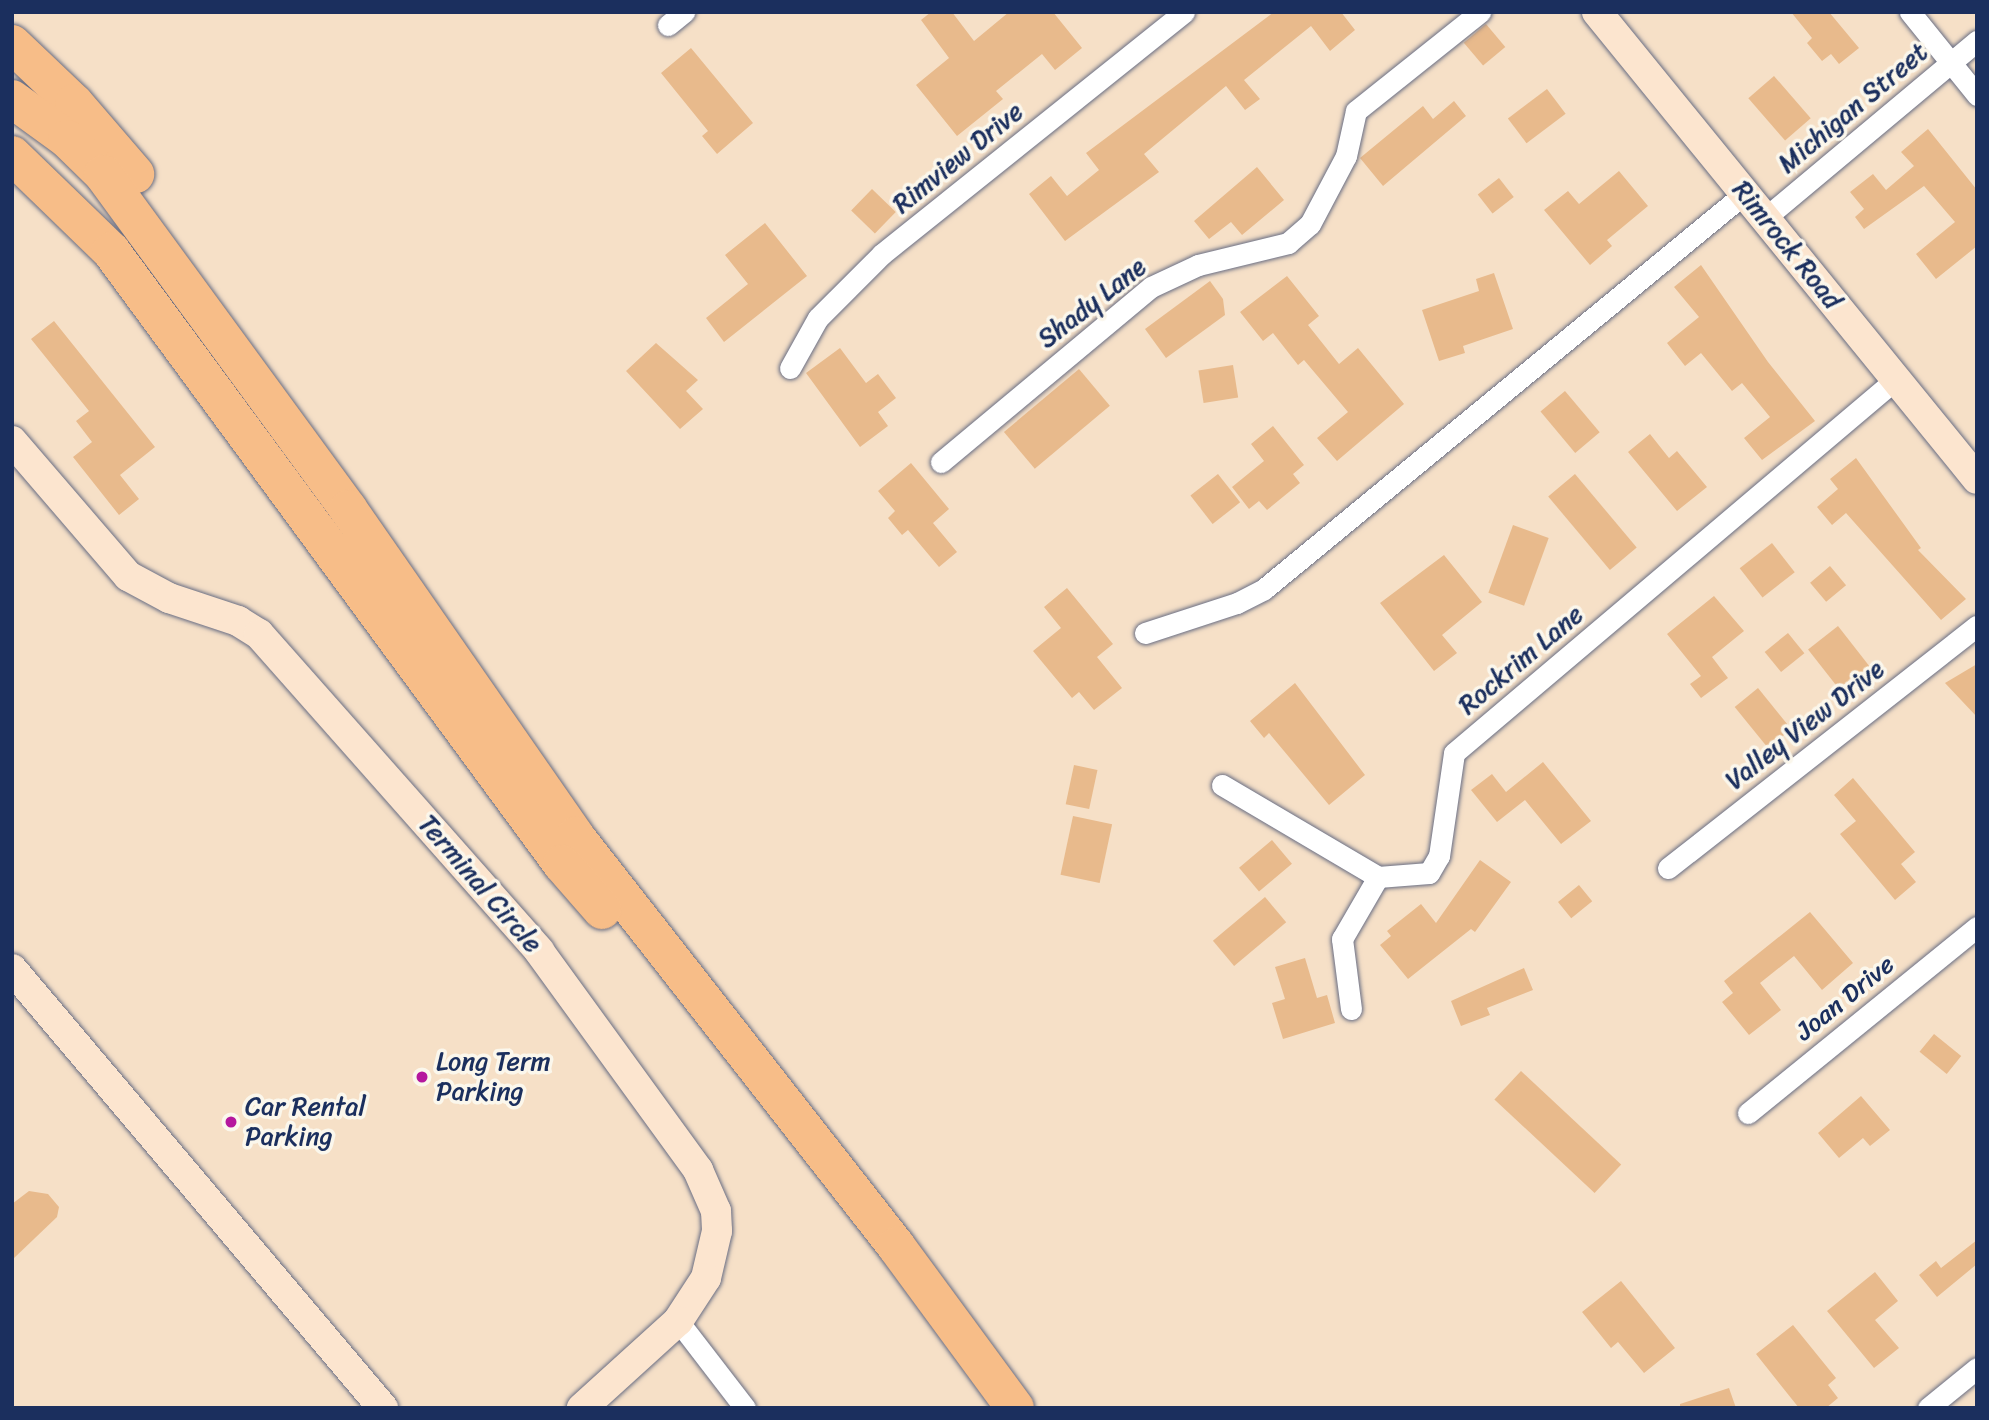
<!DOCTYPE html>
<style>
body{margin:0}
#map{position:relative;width:1989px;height:1420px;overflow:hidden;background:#f6e0c7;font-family:Sriracha,sans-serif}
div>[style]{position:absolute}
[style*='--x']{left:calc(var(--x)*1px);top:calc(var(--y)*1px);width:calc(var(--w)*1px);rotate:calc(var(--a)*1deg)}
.building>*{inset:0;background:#e8ba8c;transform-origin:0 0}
.roads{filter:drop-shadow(0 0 2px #686d83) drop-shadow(0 0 2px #686d83)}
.street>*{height:21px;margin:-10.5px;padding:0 10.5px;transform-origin:10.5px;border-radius:10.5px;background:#fff}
.secondary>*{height:30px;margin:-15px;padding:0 15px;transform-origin:15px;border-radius:15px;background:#fce5cf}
.highway>*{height:38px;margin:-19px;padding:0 19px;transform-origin:19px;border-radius:19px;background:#f7bd88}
.dots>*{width:19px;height:19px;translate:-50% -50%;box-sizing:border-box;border:4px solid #fbf7ec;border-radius:50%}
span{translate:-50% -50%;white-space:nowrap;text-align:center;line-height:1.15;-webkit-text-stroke:7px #fbf7ec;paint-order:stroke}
.street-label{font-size:26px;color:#1b2f5e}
.poi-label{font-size:26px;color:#1b2f5e}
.left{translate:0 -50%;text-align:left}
.frame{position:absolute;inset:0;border:14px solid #1b2f5e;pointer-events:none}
</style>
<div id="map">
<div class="building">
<div style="clip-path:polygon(931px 12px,952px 12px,974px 41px,1009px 12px,1053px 12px,1082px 48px,1055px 70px,1042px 54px,996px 91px,1003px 99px,957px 136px,916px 85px,949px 58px,921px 20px)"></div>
<div style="clip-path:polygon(1274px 12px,1341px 12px,1355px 30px,1330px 51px,1311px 26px,1244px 80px,1260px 99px,1245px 110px,1226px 86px,1144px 154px,1159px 172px,1065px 241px,1029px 194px,1051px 176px,1067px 196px,1099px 170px,1086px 153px)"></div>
<div style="clip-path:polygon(1791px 12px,1829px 12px,1859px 48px,1839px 64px,1831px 54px,1822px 61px,1807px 43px,1812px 38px)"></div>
<div style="left:1486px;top:24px;width:30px;height:29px;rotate:50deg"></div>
<div style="clip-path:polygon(691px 48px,753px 123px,717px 154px,702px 136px,708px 131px,661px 73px)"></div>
<div style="left:1774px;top:76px;width:56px;height:34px;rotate:49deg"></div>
<div style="left:1547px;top:89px;width:31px;height:49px;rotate:53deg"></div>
<div style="clip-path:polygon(1454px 101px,1466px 116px,1383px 186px,1360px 158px,1423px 106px,1433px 119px)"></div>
<div style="clip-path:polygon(1928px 129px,1977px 190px,1977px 246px,1936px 279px,1916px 254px,1955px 222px,1924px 186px,1864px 229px,1855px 217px,1864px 209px,1850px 192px,1873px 174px,1886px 190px,1914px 166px,1901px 152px)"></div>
<div style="clip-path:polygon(1257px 167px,1284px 200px,1242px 235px,1231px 222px,1209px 239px,1194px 221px)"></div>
<div style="clip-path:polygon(1619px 171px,1648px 206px,1607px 240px,1612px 246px,1590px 265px,1544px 210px,1568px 191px,1579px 204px)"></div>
<div style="left:1499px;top:178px;width:24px;height:27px;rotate:52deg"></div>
<div style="left:872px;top:189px;width:33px;height:30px;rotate:44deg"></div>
<div style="clip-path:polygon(765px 223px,807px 276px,724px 342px,706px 318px,748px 284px,725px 255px)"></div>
<div style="clip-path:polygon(1701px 265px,1768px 362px,1815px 421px,1762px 460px,1744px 438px,1770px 417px,1742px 383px,1732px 391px,1701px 353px,1685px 366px,1667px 343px,1699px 317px,1674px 287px)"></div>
<div style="clip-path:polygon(1494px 273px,1513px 329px,1463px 346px,1465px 353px,1439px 361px,1422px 310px,1479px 291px,1476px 279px)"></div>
<div style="clip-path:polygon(1287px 276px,1319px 316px,1308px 325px,1339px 364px,1358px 348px,1404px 404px,1337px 461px,1317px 438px,1348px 412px,1304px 360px,1298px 365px,1273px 333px,1263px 341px,1240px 312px)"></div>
<div style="clip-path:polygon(1210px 281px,1223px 299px,1225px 315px,1166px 358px,1145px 329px)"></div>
<div style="clip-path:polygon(54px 321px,155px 447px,120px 475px,139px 499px,119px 515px,73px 457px,92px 442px,76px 421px,89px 411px,31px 339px)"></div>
<div style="clip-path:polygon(656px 343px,698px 380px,686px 391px,703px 409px,680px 429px,626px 371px)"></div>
<div style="clip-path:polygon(840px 348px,866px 383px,878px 374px,896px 398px,878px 412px,888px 426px,860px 447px,806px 373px)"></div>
<div style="left:1233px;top:365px;width:33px;height:35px;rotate:81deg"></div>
<div style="left:1079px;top:369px;width:48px;height:98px;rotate:50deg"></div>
<div style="left:1565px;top:391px;width:54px;height:32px;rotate:50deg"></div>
<div style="clip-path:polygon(1273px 426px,1304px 465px,1293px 474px,1300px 483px,1267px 510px,1259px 501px,1249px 509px,1232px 487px,1264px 461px,1251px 444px)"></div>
<div style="clip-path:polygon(1650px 434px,1669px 458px,1677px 451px,1707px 487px,1677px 511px,1628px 452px)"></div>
<div style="clip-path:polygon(1856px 458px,1921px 548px,1918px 550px,1966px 599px,1941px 620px,1846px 513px,1832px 525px,1817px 507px,1838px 489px,1830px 479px)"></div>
<div style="clip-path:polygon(911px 463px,949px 509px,933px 523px,957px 552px,939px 567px,908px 530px,902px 535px,888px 518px,895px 511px,878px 491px)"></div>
<div style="left:1218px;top:474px;width:36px;height:35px;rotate:52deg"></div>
<div style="left:1575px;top:474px;width:96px;height:35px;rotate:50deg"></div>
<div style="left:1513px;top:525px;width:38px;height:72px;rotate:20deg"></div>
<div style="left:1772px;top:543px;width:37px;height:41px;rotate:52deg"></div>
<div style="clip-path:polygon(1444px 555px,1482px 602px,1442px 635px,1457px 653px,1434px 671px,1380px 603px)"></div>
<div style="left:1830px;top:566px;width:25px;height:26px;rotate:50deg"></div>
<div style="clip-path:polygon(1067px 588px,1113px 644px,1097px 657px,1122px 688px,1094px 710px,1079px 692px,1072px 698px,1033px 651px,1061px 628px,1044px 607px)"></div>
<div style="clip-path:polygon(1714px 596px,1744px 631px,1712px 657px,1728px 678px,1701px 698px,1690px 684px,1701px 676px,1667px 634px)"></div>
<div style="left:1838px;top:626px;width:58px;height:38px;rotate:52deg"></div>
<div style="left:1788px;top:633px;width:26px;height:30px;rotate:51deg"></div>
<div style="clip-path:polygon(1977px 664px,1977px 717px,1945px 683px)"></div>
<div style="clip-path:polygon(1295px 683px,1365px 775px,1329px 805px,1269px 733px,1264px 738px,1250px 721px)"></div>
<div style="left:1758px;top:688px;width:53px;height:30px;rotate:51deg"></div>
<div style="clip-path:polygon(1543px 762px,1591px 821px,1561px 844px,1525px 800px,1497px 822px,1471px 790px,1492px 774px,1506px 792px)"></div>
<div style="left:1074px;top:765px;width:24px;height:40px;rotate:12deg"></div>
<div style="clip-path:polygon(1853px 778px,1915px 852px,1901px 864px,1916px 882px,1895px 900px,1840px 834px,1856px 821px,1834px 795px)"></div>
<div style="left:1073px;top:816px;width:40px;height:60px;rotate:12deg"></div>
<div style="left:1272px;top:840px;width:31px;height:43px;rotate:50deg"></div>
<div style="clip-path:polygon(1480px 860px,1511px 882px,1475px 932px,1471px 929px,1408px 979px,1380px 945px,1391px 936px,1387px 931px,1421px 904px,1436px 923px)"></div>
<div style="left:1579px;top:885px;width:21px;height:27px;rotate:51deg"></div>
<div style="left:1265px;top:897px;width:33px;height:68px;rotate:50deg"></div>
<div style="clip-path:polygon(1810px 912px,1853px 963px,1822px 990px,1794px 956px,1760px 983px,1781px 1010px,1749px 1035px,1722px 1002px,1733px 993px,1724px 981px)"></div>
<div style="clip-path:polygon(1305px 958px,1317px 998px,1327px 995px,1335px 1023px,1283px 1039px,1272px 1003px,1285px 999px,1275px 967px)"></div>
<div style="clip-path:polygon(1524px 968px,1533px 990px,1487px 1008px,1490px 1015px,1461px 1026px,1451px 1001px)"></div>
<div style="left:1934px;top:1034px;width:35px;height:23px;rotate:39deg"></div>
<div style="left:1521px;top:1071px;width:137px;height:39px;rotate:43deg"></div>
<div style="clip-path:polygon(1861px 1096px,1890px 1130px,1870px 1146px,1863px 1138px,1839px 1158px,1818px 1133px)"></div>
<div style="clip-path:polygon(29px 1191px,48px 1194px,59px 1207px,57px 1217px,12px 1260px,12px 1204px)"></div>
<div style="clip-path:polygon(1977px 1240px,1977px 1264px,1937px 1297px,1919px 1275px,1936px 1261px,1941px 1268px)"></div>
<div style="clip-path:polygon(1875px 1272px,1898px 1301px,1875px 1320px,1899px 1348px,1874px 1368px,1827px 1311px)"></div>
<div style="clip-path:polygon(1621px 1281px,1675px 1348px,1644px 1373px,1618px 1342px,1611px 1348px,1582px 1312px)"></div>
<div style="clip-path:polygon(1793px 1325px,1836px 1378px,1828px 1385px,1838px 1398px,1826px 1408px,1799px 1408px,1756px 1354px)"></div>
<div style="clip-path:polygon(1729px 1388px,1736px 1408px,1680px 1408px,1680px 1404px)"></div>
</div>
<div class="roads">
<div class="street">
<div style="--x:1910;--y:12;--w:107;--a:51.1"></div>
<div style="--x:668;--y:25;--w:21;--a:-39"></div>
<div style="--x:1765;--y:218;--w:276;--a:-39.9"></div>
<div style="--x:790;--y:368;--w:57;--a:-60.8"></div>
<div style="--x:818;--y:318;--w:91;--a:-45"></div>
<div style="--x:882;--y:254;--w:387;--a:-38.7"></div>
<div style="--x:941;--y:462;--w:273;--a:-39.8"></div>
<div style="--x:1151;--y:287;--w:52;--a:-25.1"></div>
<div style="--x:1198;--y:265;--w:93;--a:-13.7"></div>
<div style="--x:1288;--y:243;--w:29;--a:-41"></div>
<div style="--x:1310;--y:224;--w:77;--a:-62.1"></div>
<div style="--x:1346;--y:156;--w:46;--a:-77.5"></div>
<div style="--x:1356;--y:111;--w:159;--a:-38.6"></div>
<div style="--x:1145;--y:633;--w:97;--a:-18.1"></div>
<div style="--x:1237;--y:603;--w:30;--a:-27"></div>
<div style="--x:1264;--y:589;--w:623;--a:-39.46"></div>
<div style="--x:1222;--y:785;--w:181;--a:30.5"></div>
<div style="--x:1378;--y:877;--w:51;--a:-4.5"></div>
<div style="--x:1429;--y:873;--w:20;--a:-60"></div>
<div style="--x:1439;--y:856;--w:104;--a:-81.7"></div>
<div style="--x:1454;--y:753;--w:579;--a:-40.24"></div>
<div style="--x:1668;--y:868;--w:392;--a:-38.1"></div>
<div style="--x:1351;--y:1009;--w:71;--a:-97.3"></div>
<div style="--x:1342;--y:939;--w:72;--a:-59.9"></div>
<div style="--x:1748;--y:1113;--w:295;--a:-39.1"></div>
<div style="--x:678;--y:1321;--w:110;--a:52.4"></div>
<div style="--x:1928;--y:1408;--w:63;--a:-39.2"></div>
</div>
<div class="secondary">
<div style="--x:1597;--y:12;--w:602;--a:50.86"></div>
<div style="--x:12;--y:441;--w:178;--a:49.3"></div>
<div style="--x:128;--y:576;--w:47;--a:28.2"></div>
<div style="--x:169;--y:598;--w:73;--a:18.4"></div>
<div style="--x:238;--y:621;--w:25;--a:32"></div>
<div style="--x:259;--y:634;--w:423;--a:48.5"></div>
<div style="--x:539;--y:951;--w:271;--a:54"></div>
<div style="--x:698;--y:1170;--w:45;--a:66.3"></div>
<div style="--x:716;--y:1211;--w:20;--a:87"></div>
<div style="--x:717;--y:1231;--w:48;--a:103.2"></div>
<div style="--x:706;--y:1278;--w:51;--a:123.1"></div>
<div style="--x:678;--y:1321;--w:130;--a:137.8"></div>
<div style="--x:12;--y:969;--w:575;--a:49.8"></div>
</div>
<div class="highway">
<div style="--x:12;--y:44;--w:86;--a:43.6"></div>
<div style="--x:74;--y:103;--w:94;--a:49.3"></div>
<div style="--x:12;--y:99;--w:68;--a:36"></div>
<div style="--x:67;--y:139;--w:50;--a:44.2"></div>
<div style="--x:103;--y:174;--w:415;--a:53.8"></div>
<div style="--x:348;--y:509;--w:398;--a:55.2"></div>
<div style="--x:575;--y:836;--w:521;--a:51.94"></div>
<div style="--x:896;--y:1246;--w:201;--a:53.7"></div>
<div style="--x:12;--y:155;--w:138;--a:44.1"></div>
<div style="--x:111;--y:251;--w:761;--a:53.66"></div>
<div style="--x:562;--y:864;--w:61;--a:49"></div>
</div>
</div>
<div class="dots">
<div style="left:422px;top:1077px;background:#b5179e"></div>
<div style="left:231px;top:1122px;background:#b5179e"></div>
</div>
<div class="street-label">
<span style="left:1853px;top:108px;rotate:-40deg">Michigan Street</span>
<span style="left:958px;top:158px;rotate:-39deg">Rimview Drive</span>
<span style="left:1787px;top:245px;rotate:51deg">Rimrock Road</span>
<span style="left:1092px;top:303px;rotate:-38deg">Shady Lane</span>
<span style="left:1521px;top:660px;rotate:-40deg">Rockrim Lane</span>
<span style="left:1805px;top:725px;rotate:-38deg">Valley View Drive</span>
<span style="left:480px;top:884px;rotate:49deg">Terminal Circle</span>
<span style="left:1845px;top:998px;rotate:-39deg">Joan Drive</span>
</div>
<div class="poi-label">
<span class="left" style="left:436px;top:1077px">Long Term<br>Parking</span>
<span class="left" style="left:245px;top:1122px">Car Rental<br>Parking</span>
</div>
<div class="frame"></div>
</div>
